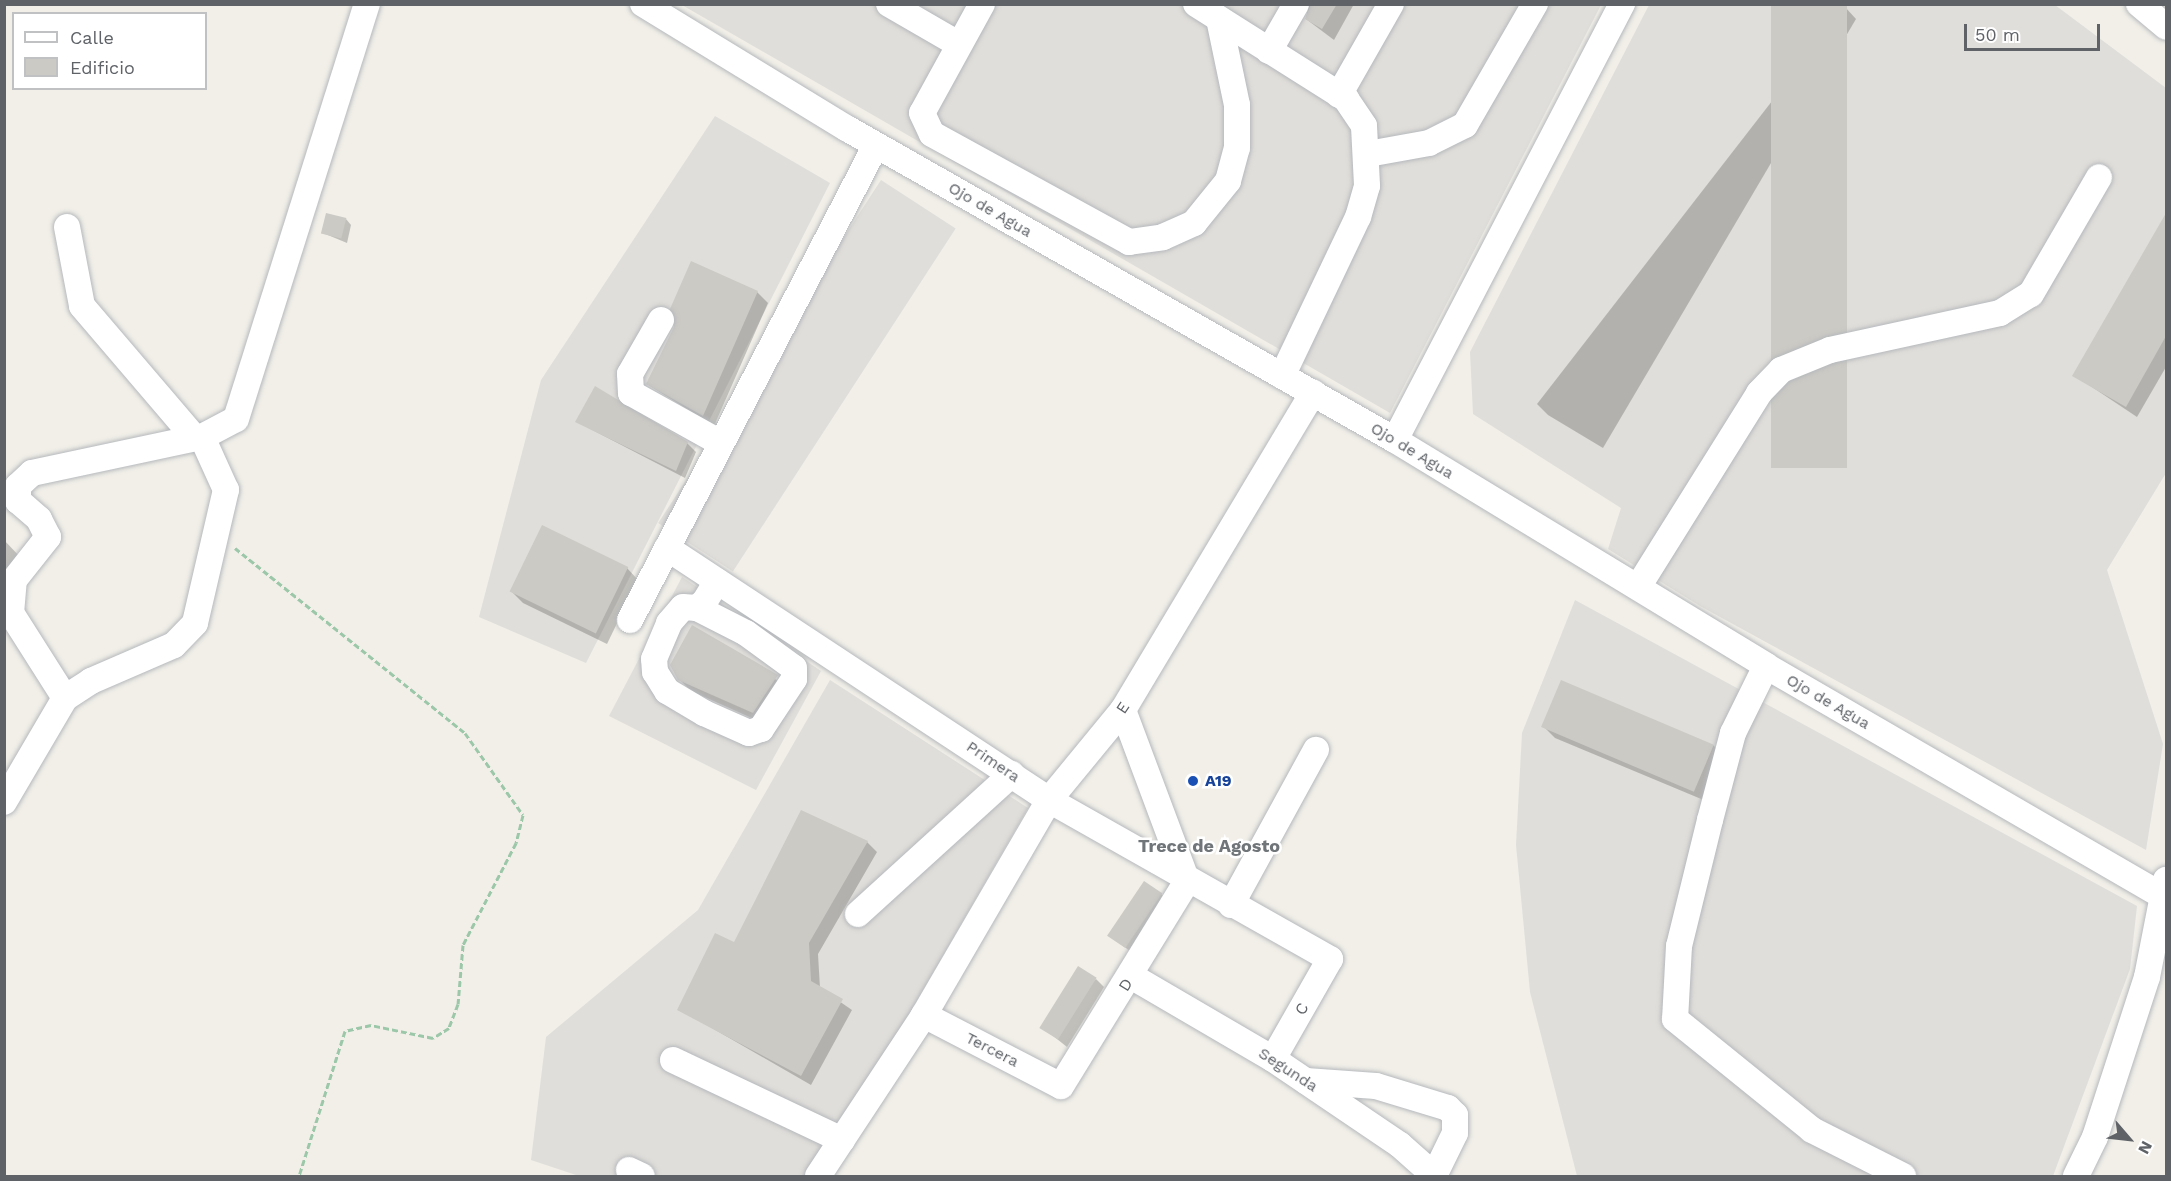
<!DOCTYPE html>
<style>
body{margin:0}
#map{position:relative;width:2171px;height:1181px;overflow:hidden;background:#f1efe8;font-family:"Work Sans",sans-serif}
div>[style]{position:absolute}
[style*='--x']{left:calc(var(--x)*1px);top:calc(var(--y)*1px);width:calc(var(--w)*1px);rotate:calc(var(--a)*1deg)}
.industrial>*{inset:0;background:#e0deda;transform-origin:0 0}
.shadow>*{inset:0;background:#0003}
.building>*{inset:0;background:#cccac5;transform-origin:0 0}
.path>*{height:3px;margin-top:-1.5px;transform-origin:0;background:repeating-linear-gradient(90deg,#9cc7a9 0 6px,transparent 0 9px)}
.roads{filter:drop-shadow(0 0 2px #b5b8bc) drop-shadow(0 0 2px #b5b8bc)}
.minor>*{height:26px;margin:-13px;padding:0 13px;transform-origin:13px;border-radius:13px;background:#fff}
.dots>*{width:16px;height:16px;translate:-50% -50%;box-sizing:border-box;border:3px solid #fff;border-radius:50%}
span{translate:-50% -50%;white-space:nowrap;text-align:center;line-height:1.15;-webkit-text-stroke:5px #fff;paint-order:stroke}
.street-label{font-size:16px;color:#5f6368}
.transit-label{font-size:16px;color:#164399;font-weight:700}
.left{translate:0 -50%;text-align:left}
.neighbourhood-label{font-size:18px;color:#70757a;font-weight:700}
.frame{position:absolute;inset:0;border:6px solid #5f6368;pointer-events:none}
.legend{position:absolute;left:12px;top:12px;width:195px;height:78px;box-sizing:border-box;background:#fff;border:2px solid #bfc1c3;margin:0;padding:8px 10px;list-style:none;font-size:18px;color:#5f6368}
.legend li{display:flex;align-items:center;gap:12px;height:30px}
.legend b{width:30px;border:2px solid #bfc1c3}
.north{position:absolute;left:2099px;top:1109px;width:60px;height:60px;-webkit-text-stroke:4px #fff;paint-order:stroke;rotate:118deg;font-size:16px;font-weight:700;line-height:24px;text-align:center;color:#5f6368}
.north::after{content:'';display:block;margin:auto;width:21px;height:27px;background:#5f6368;clip-path:polygon(50% 0,100% 100%,50% 72%,0 100%)}
.scale{position:absolute;left:1964px;top:24px;width:136px;height:27px;box-sizing:border-box;border:3px solid #5f6368;border-top:0;padding-left:8px;font-size:18px;line-height:21px;white-space:nowrap;color:#5f6368;-webkit-text-stroke:4px #fff;paint-order:stroke}
</style>
<div id="map">
<div class="industrial">
<div style="clip-path:polygon(682px 5px,1601px 5px,1390px 413px)"></div>
<div style="clip-path:polygon(1649px 5px,2055px 5px,2166px 88px,2166px 473px,2107px 570px,2163px 744px,2146px 850px,1700px 606px,1608px 549px,1621px 508px,1473px 414px,1470px 352px)"></div>
<div style="clip-path:polygon(715px 116px,830px 183px,586px 663px,479px 617px,541px 380px)"></div>
<div style="left:881px;top:180px;width:89px;height:409px;rotate:33deg"></div>
<div style="clip-path:polygon(682px 577px,821px 671px,756px 790px,609px 716px)"></div>
<div style="clip-path:polygon(1575px 600px,2137px 906px,2130px 969px,2053px 1176px,1577px 1176px,1530px 992px,1516px 845px,1522px 733px)"></div>
<div style="clip-path:polygon(830px 680px,1028px 808px,816px 1176px,579px 1176px,531px 1160px,546px 1037px,698px 910px)"></div>
</div>
<div class="shadow">
<div style="clip-path:polygon(1309px 4px,1354px 4px,1334px 40px,1306px 19px)"></div>
<div style="clip-path:polygon(1845px 7px,1856px 19px,1603px 448px,1548px 415px,1537px 404px)"></div>
<div style="clip-path:polygon(2166px 216px,2166px 367px,2137px 417px,2074px 375px)"></div>
<div style="clip-path:polygon(346px 219px,351px 225px,347px 243px,323px 233px)"></div>
<div style="clip-path:polygon(757px 292px,768px 303px,714px 426px,647px 384px)"></div>
<div style="clip-path:polygon(577px 422px,687px 443px,696px 452px,685px 478px)"></div>
<div style="clip-path:polygon(4px 540px,22px 559px,4px 576px)"></div>
<div style="clip-path:polygon(627px 568px,638px 580px,607px 644px,523px 603px,512px 592px)"></div>
<div style="clip-path:polygon(693px 627px,789px 688px,765px 724px,691px 691px,679px 679px)"></div>
<div style="clip-path:polygon(1544px 727px,1713px 745px,1724px 756px,1706px 801px,1555px 738px)"></div>
<div style="clip-path:polygon(867px 842px,877px 852px,818px 954px,820px 988px,852px 1010px,811px 1085px,679px 1009px,735px 944px)"></div>
<div style="clip-path:polygon(1161px 894px,1170px 902px,1137px 956px,1112px 938px)"></div>
<div style="clip-path:polygon(1096px 979px,1104px 987px,1067px 1047px,1042px 1027px)"></div>
</div>
<div class="building">
<div style="clip-path:polygon(1311px 4px,1337px 4px,1322px 29px,1305px 19px)"></div>
<div style="left:1771px;top:4px;width:76px;height:464px"></div>
<div style="left:326px;top:213px;width:21px;height:21px;rotate:14deg"></div>
<div style="clip-path:polygon(2166px 213px,2166px 336px,2126px 407px,2072px 376px)"></div>
<div style="clip-path:polygon(691px 261px,758px 291px,703px 416px,646px 384px,674px 327px,670px 309px)"></div>
<div style="clip-path:polygon(595px 386px,688px 442px,676px 471px,575px 422px)"></div>
<div style="left:542px;top:525px;width:96px;height:74px;rotate:26deg"></div>
<div style="clip-path:polygon(692px 625px,778px 675px,753px 713px,678px 680px,670px 665px)"></div>
<div style="left:1561px;top:680px;width:166px;height:51px;rotate:23deg"></div>
<div style="clip-path:polygon(801px 810px,868px 841px,809px 943px,811px 981px,843px 999px,801px 1076px,677px 1010px,715px 933px,734px 942px)"></div>
<div style="left:1144px;top:881px;width:22px;height:66px;rotate:34deg"></div>
<div style="left:1078px;top:966px;width:22px;height:73px;rotate:32deg"></div>
</div>
<div class="path">
<div style="--x:235;--y:548;--w:295;--a:38.8"></div>
<div style="--x:465;--y:733;--w:100;--a:54.7"></div>
<div style="--x:523;--y:815;--w:29;--a:104"></div>
<div style="--x:516;--y:843;--w:115;--a:117.5"></div>
<div style="--x:463;--y:945;--w:59;--a:94.8"></div>
<div style="--x:458;--y:1004;--w:26;--a:111"></div>
<div style="--x:449;--y:1028;--w:19;--a:148"></div>
<div style="--x:433;--y:1038;--w:63;--a:-168.2"></div>
<div style="--x:371;--y:1025;--w:27;--a:167"></div>
<div style="--x:345;--y:1031;--w:152;--a:107.6"></div>
</div>
<div class="roads">
<div class="minor">
<div style="--x:643;--y:4;--w:240;--a:31.4"></div>
<div style="--x:848;--y:129;--w:629;--a:29.62"></div>
<div style="--x:1395;--y:440;--w:434;--a:31.3"></div>
<div style="--x:1766;--y:666;--w:459;--a:30.1"></div>
<div style="--x:889;--y:4;--w:80;--a:30.1"></div>
<div style="--x:982;--y:4;--w:124;--a:118.8"></div>
<div style="--x:922;--y:113;--w:23;--a:65"></div>
<div style="--x:932;--y:134;--w:225;--a:28.7"></div>
<div style="--x:1129;--y:242;--w:34;--a:-8"></div>
<div style="--x:1163;--y:237;--w:34;--a:-24"></div>
<div style="--x:1194;--y:223;--w:54;--a:-51"></div>
<div style="--x:1228;--y:181;--w:34;--a:-75"></div>
<div style="--x:1237;--y:148;--w:43;--a:-90"></div>
<div style="--x:1237;--y:105;--w:88;--a:-101.8"></div>
<div style="--x:1196;--y:4;--w:178;--a:32.3"></div>
<div style="--x:1346;--y:99;--w:32;--a:56"></div>
<div style="--x:1364;--y:126;--w:60;--a:87.1"></div>
<div style="--x:1367;--y:186;--w:32;--a:106"></div>
<div style="--x:1358;--y:217;--w:176;--a:115.5"></div>
<div style="--x:2139;--y:4;--w:35;--a:40"></div>
<div style="--x:1269;--y:51;--w:54;--a:-60.1"></div>
<div style="--x:1339;--y:95;--w:105;--a:-60.3"></div>
<div style="--x:1368;--y:154;--w:62;--a:-10.2"></div>
<div style="--x:1429;--y:143;--w:40;--a:-26.6"></div>
<div style="--x:1465;--y:125;--w:140;--a:-60"></div>
<div style="--x:67;--y:227;--w:80;--a:79.2"></div>
<div style="--x:82;--y:306;--w:171;--a:49.5"></div>
<div style="--x:661;--y:320;--w:62;--a:119.9"></div>
<div style="--x:630;--y:374;--w:19;--a:87"></div>
<div style="--x:631;--y:393;--w:103;--a:29.1"></div>
<div style="--x:1395;--y:440;--w:492;--a:-62.5"></div>
<div style="--x:667;--y:548;--w:458;--a:33.4"></div>
<div style="--x:1049;--y:800;--w:323;--a:29.5"></div>
<div style="--x:1330;--y:959;--w:115;--a:119.7"></div>
<div style="--x:1638;--y:587;--w:229;--a:-58"></div>
<div style="--x:1759;--y:393;--w:32;--a:-46"></div>
<div style="--x:1781;--y:370;--w:53;--a:-22.2"></div>
<div style="--x:1830;--y:350;--w:174;--a:-12.3"></div>
<div style="--x:2000;--y:313;--w:36;--a:-32"></div>
<div style="--x:2031;--y:294;--w:135;--a:-59.8"></div>
<div style="--x:697;--y:608;--w:55;--a:27"></div>
<div style="--x:746;--y:633;--w:59;--a:36.1"></div>
<div style="--x:794;--y:668;--w:11;--a:90"></div>
<div style="--x:794;--y:679;--w:60;--a:123.4"></div>
<div style="--x:761;--y:729;--w:13;--a:162"></div>
<div style="--x:749;--y:733;--w:49;--a:-156"></div>
<div style="--x:704;--y:713;--w:43;--a:-149.3"></div>
<div style="--x:667;--y:691;--w:22;--a:-122"></div>
<div style="--x:655;--y:672;--w:13;--a:-94"></div>
<div style="--x:654;--y:659;--w:39;--a:-67"></div>
<div style="--x:669;--y:623;--w:21;--a:-49"></div>
<div style="--x:683;--y:607;--w:14;--a:4"></div>
<div style="--x:697;--y:608;--w:11;--a:-41"></div>
<div style="--x:705;--y:601;--w:23;--a:-59"></div>
<div style="--x:630;--y:620;--w:535;--a:-62.62"></div>
<div style="--x:1766;--y:666;--w:75;--a:116.2"></div>
<div style="--x:1733;--y:733;--w:90;--a:104.8"></div>
<div style="--x:1710;--y:820;--w:130;--a:103.8"></div>
<div style="--x:1679;--y:946;--w:73;--a:93.1"></div>
<div style="--x:1675;--y:1019;--w:176;--a:39"></div>
<div style="--x:1812;--y:1130;--w:102;--a:26.8"></div>
<div style="--x:65;--y:698;--w:101;--a:-122.4"></div>
<div style="--x:11;--y:613;--w:33;--a:-85"></div>
<div style="--x:14;--y:580;--w:55;--a:-51.7"></div>
<div style="--x:48;--y:537;--w:20;--a:-117"></div>
<div style="--x:39;--y:519;--w:28;--a:-139"></div>
<div style="--x:18;--y:501;--w:15;--a:-90"></div>
<div style="--x:18;--y:486;--w:19;--a:-43"></div>
<div style="--x:32;--y:473;--w:174;--a:-12"></div>
<div style="--x:202;--y:437;--w:38;--a:-28"></div>
<div style="--x:236;--y:419;--w:435;--a:-72.5"></div>
<div style="--x:1123;--y:710;--w:183;--a:69.5"></div>
<div style="--x:4;--y:802;--w:121;--a:-59.6"></div>
<div style="--x:65;--y:698;--w:31;--a:-33"></div>
<div style="--x:91;--y:681;--w:90;--a:-23.4"></div>
<div style="--x:174;--y:645;--w:30;--a:-46"></div>
<div style="--x:195;--y:623;--w:137;--a:-76.9"></div>
<div style="--x:226;--y:490;--w:58;--a:-114.4"></div>
<div style="--x:1231;--y:905;--w:177;--a:-61.3"></div>
<div style="--x:858;--y:914;--w:208;--a:-42.3"></div>
<div style="--x:1131;--y:976;--w:164;--a:30.3"></div>
<div style="--x:1273;--y:1059;--w:153;--a:34.1"></div>
<div style="--x:1400;--y:1145;--w:47;--a:41.5"></div>
<div style="--x:924;--y:1015;--w:154;--a:27.4"></div>
<div style="--x:1061;--y:1086;--w:241;--a:-58.4"></div>
<div style="--x:673;--y:1060;--w:187;--a:25.3"></div>
<div style="--x:1306;--y:1081;--w:70;--a:4.1"></div>
<div style="--x:1376;--y:1086;--w:75;--a:17"></div>
<div style="--x:1448;--y:1108;--w:10;--a:45"></div>
<div style="--x:1455;--y:1115;--w:18;--a:90"></div>
<div style="--x:1455;--y:1133;--w:48;--a:116"></div>
<div style="--x:629;--y:1170;--w:14;--a:25"></div>
<div style="--x:818;--y:1176;--w:193;--a:-56.6"></div>
<div style="--x:924;--y:1015;--w:249;--a:-59.8"></div>
<div style="--x:1049;--y:800;--w:117;--a:-50.6"></div>
<div style="--x:1123;--y:710;--w:370;--a:-59.1"></div>
<div style="--x:2076;--y:1176;--w:43;--a:-64"></div>
<div style="--x:2095;--y:1137;--w:168;--a:-72"></div>
<div style="--x:2147;--y:977;--w:99;--a:-78.9"></div>
</div>
</div>
<div class="dots">
<div style="left:1193px;top:781px;background:#1a4fb4"></div>
</div>
<div class="street-label">
<span style="left:990px;top:210px;rotate:30deg">Ojo de Agua</span>
<span style="left:1412px;top:451px;rotate:31deg">Ojo de Agua</span>
<span style="left:1828px;top:702px;rotate:30deg">Ojo de Agua</span>
<span style="left:1123px;top:708px;rotate:-56deg">E</span>
<span style="left:993px;top:762px;rotate:34deg">Primera</span>
<span style="left:1126px;top:985px;rotate:-58deg">D</span>
<span style="left:1302px;top:1009px;rotate:-60deg">C</span>
<span style="left:992px;top:1050px;rotate:27deg">Tercera</span>
<span style="left:1288px;top:1070px;rotate:33deg">Segunda</span>
</div>
<div class="transit-label">
<span class="left" style="left:1205px;top:781px">A19</span>
</div>
<div class="neighbourhood-label">
<span style="left:1209px;top:846px">Trece de Agosto</span>
</div>
<div class="frame"></div>
<ul class="legend">
<li><b style="height:8px;background:#fff"></b>Calle</li>
<li><b style="height:16px;background:#cccac5"></b>Edificio</li>
</ul>
<div class="north">N</div>
<div class="scale">50 m</div>
</div>
